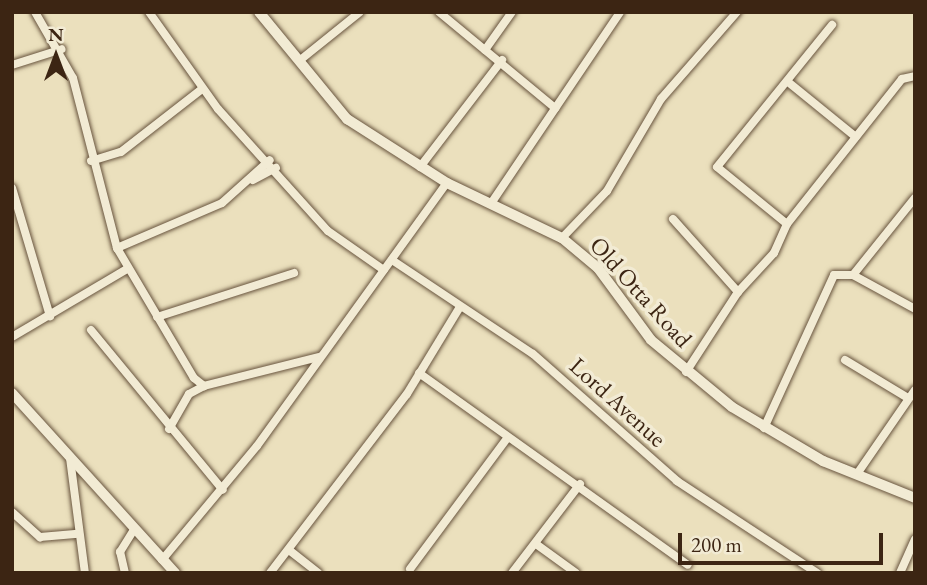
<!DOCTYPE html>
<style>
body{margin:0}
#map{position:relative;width:927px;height:585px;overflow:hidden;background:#ebe0bd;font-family:"EB Garamond",serif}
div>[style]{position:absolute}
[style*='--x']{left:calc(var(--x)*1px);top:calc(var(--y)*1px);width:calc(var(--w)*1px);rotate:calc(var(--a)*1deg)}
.roads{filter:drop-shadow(0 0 2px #68543e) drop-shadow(0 0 2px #68543e)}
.street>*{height:8px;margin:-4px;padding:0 4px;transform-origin:4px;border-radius:4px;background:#f2ebd4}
.secondary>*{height:10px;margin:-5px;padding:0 5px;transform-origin:5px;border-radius:5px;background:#f2ebd4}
span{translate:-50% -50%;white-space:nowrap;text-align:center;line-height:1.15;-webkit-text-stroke:7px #f2ebd4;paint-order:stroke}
.street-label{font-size:24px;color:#3c2513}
.frame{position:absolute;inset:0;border:14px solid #3c2513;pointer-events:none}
.north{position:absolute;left:21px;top:21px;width:70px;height:70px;-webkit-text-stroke:5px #f2ebd4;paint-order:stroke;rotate:0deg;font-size:19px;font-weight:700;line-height:28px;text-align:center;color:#3c2513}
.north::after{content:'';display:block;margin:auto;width:24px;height:32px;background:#3c2513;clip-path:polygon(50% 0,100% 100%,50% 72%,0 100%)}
.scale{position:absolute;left:678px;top:533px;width:205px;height:32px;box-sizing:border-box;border:4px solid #3c2513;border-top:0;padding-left:9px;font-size:21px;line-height:24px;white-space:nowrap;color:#3c2513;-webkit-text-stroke:5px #f2ebd4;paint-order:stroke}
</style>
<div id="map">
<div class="roads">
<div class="street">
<div style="--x:35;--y:12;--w:76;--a:60.1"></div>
<div style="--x:73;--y:78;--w:176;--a:75.5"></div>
<div style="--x:117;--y:248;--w:151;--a:59.4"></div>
<div style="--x:194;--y:378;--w:13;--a:39"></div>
<div style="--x:204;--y:386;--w:119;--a:-14.2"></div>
<div style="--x:149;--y:12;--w:119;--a:54.6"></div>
<div style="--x:218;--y:109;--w:164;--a:48"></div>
<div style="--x:328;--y:231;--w:68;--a:34.9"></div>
<div style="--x:439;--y:12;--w:151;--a:39.6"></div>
<div style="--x:485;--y:50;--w:47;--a:-54.6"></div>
<div style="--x:299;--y:61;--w:78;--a:-38.8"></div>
<div style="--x:12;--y:65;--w:52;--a:-17.7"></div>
<div style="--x:788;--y:82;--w:87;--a:39"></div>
<div style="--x:91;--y:161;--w:31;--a:-17"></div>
<div style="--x:121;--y:152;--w:103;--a:-37.9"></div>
<div style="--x:420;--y:167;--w:135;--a:-52.5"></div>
<div style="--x:253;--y:180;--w:26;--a:-28"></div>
<div style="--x:12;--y:188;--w:134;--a:73.5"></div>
<div style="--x:492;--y:202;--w:229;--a:-56"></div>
<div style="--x:673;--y:219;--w:98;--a:48.3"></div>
<div style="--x:787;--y:224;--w:90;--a:-140.8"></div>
<div style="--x:717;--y:167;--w:183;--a:-51"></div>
<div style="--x:562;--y:238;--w:65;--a:-46.2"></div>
<div style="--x:607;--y:191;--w:107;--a:-59.6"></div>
<div style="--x:661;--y:99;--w:116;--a:-48.9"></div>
<div style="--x:117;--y:248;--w:114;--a:-23.2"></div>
<div style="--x:222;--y:203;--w:64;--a:-41.9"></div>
<div style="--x:392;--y:260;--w:169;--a:33.7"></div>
<div style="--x:533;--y:354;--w:192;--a:41.4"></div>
<div style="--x:677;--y:481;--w:168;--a:33.3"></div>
<div style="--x:853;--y:275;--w:99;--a:-51.2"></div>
<div style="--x:157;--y:317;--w:144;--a:-17.8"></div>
<div style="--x:91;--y:330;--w:207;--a:50.5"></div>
<div style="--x:12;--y:337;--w:134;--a:-30.6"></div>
<div style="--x:845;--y:360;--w:74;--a:31.1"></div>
<div style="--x:686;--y:372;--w:95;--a:-57"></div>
<div style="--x:738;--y:292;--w:53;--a:-47.3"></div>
<div style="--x:774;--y:253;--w:32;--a:-66"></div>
<div style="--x:787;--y:224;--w:185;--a:-51.6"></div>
<div style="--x:902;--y:79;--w:13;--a:-13"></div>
<div style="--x:419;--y:373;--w:330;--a:35.5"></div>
<div style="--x:764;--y:428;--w:168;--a:-65.4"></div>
<div style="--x:834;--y:275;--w:19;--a:0"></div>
<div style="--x:853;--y:275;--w:71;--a:28.7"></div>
<div style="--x:169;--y:429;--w:40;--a:-60.3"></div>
<div style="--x:189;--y:394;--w:17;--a:-28"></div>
<div style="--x:70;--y:458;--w:116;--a:82.6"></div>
<div style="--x:857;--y:474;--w:102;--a:-55.4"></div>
<div style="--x:12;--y:512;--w:38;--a:42"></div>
<div style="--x:40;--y:537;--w:38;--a:-5"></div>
<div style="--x:536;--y:544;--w:49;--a:35.9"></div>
<div style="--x:289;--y:550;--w:37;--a:38"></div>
<div style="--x:162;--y:560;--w:148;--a:-50.2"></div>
<div style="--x:257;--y:446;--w:324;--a:-54.2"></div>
<div style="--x:410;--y:569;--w:164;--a:-53.4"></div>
<div style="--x:125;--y:573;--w:22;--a:-103"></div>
<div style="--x:120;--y:552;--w:28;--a:-58"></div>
<div style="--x:270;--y:573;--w:225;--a:-52.6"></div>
<div style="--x:407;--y:394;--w:102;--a:-58.7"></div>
<div style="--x:512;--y:573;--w:112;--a:-52.6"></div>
<div style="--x:900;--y:573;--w:37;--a:-66"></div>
</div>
<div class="secondary">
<div style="--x:259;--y:12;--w:139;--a:50.6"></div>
<div style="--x:347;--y:119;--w:119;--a:32.6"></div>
<div style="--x:447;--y:183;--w:127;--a:25.6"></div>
<div style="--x:562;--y:238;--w:47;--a:39.8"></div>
<div style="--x:598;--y:268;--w:89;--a:53.6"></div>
<div style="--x:651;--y:340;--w:105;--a:39.6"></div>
<div style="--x:732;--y:407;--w:106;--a:30.7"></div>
<div style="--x:823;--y:461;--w:99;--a:21.9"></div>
<div style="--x:12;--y:393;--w:243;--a:47.8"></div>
</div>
</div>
<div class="street-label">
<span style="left:641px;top:292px;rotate:48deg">Old Otta Road</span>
<span style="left:618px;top:402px;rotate:42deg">Lord Avenue</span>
</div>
<div class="frame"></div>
<div class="north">N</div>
<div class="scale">200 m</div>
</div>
